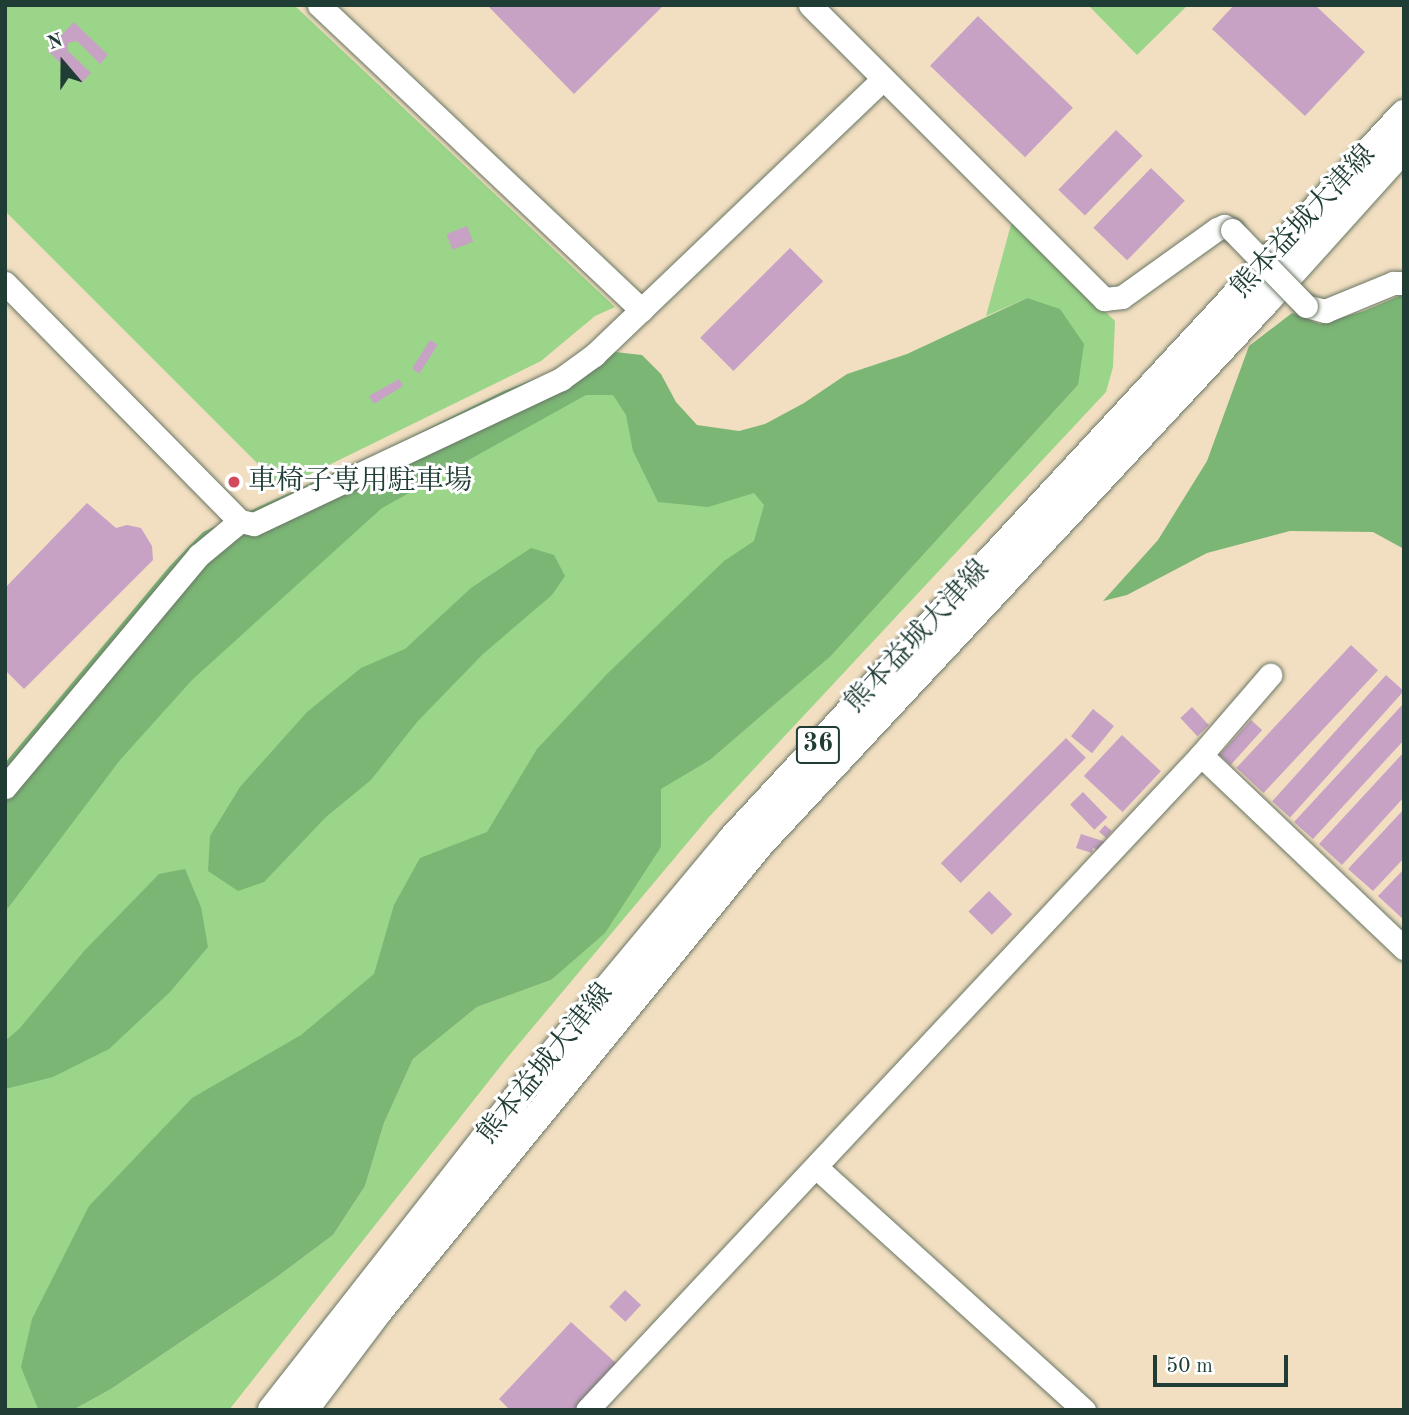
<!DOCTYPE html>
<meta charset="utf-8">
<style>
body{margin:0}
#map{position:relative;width:1409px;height:1415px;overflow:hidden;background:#f2dfc1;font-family:"Old Standard TT","Noto Serif JP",serif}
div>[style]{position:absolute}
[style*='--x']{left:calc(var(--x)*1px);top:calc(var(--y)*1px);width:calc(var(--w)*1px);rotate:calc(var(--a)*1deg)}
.green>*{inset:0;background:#9ad589}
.forest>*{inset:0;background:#7bb675}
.building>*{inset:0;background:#c7a2c5;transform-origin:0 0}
.roads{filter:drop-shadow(0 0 2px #697665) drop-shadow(0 0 2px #697665)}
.minor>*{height:23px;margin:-11.5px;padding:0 11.5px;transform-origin:11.5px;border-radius:11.5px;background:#fff}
.major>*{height:28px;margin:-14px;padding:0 14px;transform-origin:14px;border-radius:14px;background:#fff}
.bridges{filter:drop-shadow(0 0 2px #697665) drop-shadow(0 0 2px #697665)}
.minor-bridge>*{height:23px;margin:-11.5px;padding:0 11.5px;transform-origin:11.5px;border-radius:11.5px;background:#fff}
.dots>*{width:19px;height:19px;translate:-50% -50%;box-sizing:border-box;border:4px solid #fff;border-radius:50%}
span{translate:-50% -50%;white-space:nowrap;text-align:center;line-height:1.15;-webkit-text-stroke:6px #fff;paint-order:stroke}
.shield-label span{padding:2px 5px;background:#fff;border:2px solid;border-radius:5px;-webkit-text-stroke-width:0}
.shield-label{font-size:26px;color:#1f3d34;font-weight:700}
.street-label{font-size:28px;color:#1f3d34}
.poi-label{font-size:28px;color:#1f3d34}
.left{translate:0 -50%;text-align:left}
.frame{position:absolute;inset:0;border:7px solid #1f3d34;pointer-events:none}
.north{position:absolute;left:28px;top:28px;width:70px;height:70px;-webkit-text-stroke:5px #fff;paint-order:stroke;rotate:340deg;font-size:19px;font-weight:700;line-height:28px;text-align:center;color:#1f3d34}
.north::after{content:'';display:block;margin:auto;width:24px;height:32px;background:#1f3d34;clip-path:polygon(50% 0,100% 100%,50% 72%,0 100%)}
.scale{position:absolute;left:1153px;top:1355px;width:135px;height:32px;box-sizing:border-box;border:4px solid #1f3d34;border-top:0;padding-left:9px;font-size:21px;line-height:24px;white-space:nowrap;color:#1f3d34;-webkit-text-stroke:5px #fff;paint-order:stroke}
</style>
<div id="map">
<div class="green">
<div style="clip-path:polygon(5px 5px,294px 5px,615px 307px,595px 316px,541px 361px,282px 488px,5px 211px)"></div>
<div style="clip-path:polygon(1088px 5px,1188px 5px,1137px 55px)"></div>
<div style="clip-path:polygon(1012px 221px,1115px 321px,1113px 367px,1106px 392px,709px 817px,507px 1058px,229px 1410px,73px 1410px,111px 1389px,274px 1279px,333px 1235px,365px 1186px,384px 1123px,413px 1059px,477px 1007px,551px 980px,661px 847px,660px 789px,710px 760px,831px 656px,1078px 385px,1027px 298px,986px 316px)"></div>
<div style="clip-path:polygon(614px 369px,648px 414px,795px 472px,798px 546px,38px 1409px,40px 1410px,5px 1410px,5px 912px,251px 565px)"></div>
</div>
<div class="forest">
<div style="clip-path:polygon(1404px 294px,1404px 549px,1373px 532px,1290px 531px,1207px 553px,1127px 595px,1103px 601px,1158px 540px,1207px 461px,1249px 346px,1292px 313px,1320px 324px,1364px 311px)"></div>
<div style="clip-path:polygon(1027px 298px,1060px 309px,1084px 344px,1078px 385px,831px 656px,710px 760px,661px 789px,661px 847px,605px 933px,551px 980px,477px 1007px,413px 1059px,384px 1123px,365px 1186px,333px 1235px,274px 1279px,111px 1389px,73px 1410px,38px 1409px,21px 1367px,32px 1319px,89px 1206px,192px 1098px,301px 1035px,374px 974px,394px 905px,420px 858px,487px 832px,537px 749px,607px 674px,724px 561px,754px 541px,764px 505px,754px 493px,708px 507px,658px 502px,633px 451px,626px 415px,613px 395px,586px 395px,382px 508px,192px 680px,120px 760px,5px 912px,5px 763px,169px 567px,203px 532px,383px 451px,504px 391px,606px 351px,642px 355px,661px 374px,676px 402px,697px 425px,739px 431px,765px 424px,804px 403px,847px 374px,907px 354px)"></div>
<div style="clip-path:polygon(531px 548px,554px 555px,565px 576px,552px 595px,483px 654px,417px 722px,371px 780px,326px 817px,264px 882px,238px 891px,208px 871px,210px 836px,240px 787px,307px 712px,361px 668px,405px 649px,471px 588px)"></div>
<div style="clip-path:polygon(185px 869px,201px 907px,208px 947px,170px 992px,109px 1049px,53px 1077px,5px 1089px,5px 1041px,19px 1029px,85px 950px,159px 874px)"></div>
</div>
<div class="building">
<div style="clip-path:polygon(487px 5px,664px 5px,574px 94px)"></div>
<div style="clip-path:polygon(1234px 5px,1315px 5px,1365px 52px,1305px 116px,1212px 29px)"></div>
<div style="left:978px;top:16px;width:132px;height:69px;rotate:44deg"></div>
<div style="clip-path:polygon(74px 22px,108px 55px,100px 64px,77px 41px,68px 43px,68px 51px,91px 73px,81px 83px,47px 50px)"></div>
<div style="left:1116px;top:130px;width:37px;height:83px;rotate:44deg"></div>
<div style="left:1151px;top:168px;width:47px;height:83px;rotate:44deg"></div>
<div style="left:467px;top:226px;width:17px;height:22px;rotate:69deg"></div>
<div style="left:790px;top:248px;width:47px;height:127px;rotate:45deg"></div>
<div style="left:430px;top:340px;width:9px;height:34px;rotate:32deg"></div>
<div style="clip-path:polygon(399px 379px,403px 386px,374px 404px,369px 396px)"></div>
<div style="clip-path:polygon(87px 503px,116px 528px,127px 525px,141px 528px,152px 546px,153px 560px,24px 689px,5px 670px,5px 588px)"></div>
<div style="left:1351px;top:645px;width:37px;height:168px;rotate:43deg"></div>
<div style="left:1386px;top:675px;width:24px;height:170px;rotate:42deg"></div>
<div style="clip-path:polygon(1404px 703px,1404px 740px,1313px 839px,1294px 822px)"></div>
<div style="left:1192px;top:707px;width:25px;height:16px;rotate:47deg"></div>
<div style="left:1093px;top:709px;width:27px;height:35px;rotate:39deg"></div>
<div style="left:1251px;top:720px;width:15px;height:47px;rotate:42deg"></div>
<div style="left:1122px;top:735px;width:53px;height:56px;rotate:43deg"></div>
<div style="left:1066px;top:738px;width:28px;height:177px;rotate:45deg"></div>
<div style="clip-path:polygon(1404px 752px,1404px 797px,1342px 865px,1319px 844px)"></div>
<div style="left:1083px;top:792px;width:35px;height:18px;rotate:46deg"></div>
<div style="clip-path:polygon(1404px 809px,1404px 858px,1373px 891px,1348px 869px)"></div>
<div style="left:1105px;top:825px;width:9px;height:9px;rotate:41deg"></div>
<div style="clip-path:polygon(1081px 834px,1106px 842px,1102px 851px,1093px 848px,1092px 853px,1076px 848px)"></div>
<div style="clip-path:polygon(1404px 869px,1404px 920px,1378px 896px)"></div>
<div style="left:989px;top:891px;width:33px;height:29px;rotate:45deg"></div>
<div style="left:625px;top:1290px;width:22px;height:23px;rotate:43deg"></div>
<div style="clip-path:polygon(571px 1322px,618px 1365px,576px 1410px,510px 1410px,499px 1399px)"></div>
</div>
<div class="roads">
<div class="minor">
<div style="--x:319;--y:5;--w:444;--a:43.4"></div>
<div style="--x:810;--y:5;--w:416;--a:45"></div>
<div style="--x:1104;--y:299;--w:18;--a:-6"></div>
<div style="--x:1122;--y:297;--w:117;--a:-35.6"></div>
<div style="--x:1217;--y:229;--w:8;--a:-23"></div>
<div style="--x:1224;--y:226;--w:9;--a:27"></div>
<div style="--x:5;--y:283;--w:334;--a:45.4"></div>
<div style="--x:240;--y:521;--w:14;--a:12"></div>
<div style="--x:254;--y:524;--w:340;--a:-25.3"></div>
<div style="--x:561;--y:379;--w:41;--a:-36"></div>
<div style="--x:594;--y:355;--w:400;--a:-43.7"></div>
<div style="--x:1306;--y:306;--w:20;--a:15"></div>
<div style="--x:1325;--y:311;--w:74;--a:-22.4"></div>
<div style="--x:1393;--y:283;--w:11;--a:0"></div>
<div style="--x:1201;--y:755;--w:280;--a:43.6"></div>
<div style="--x:5;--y:787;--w:302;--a:-50.1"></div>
<div style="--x:199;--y:555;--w:53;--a:-39.7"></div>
<div style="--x:816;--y:1167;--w:362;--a:42.2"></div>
<div style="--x:587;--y:1410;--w:898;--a:-46.85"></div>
<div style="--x:1201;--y:755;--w:106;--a:-49.2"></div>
</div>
<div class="major">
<div style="--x:272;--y:1410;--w:415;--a:-51.9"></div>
<div style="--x:528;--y:1084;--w:317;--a:-50.2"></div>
<div style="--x:731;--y:840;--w:990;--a:-47.17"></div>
<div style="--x:304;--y:1410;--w:121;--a:-53"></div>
<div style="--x:377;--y:1313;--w:606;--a:-50.76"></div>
<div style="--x:760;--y:844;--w:745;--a:-47.01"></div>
<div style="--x:1268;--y:299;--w:203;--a:-48"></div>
</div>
</div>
<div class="bridges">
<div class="minor-bridge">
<div style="--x:1232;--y:230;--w:106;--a:45.8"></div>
</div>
</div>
<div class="dots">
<div style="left:234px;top:482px;background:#d1495b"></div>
</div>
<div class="shield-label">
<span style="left:818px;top:745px">36</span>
</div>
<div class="street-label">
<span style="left:1304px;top:222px;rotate:-47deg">熊本益城大津線</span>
<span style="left:918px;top:637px;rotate:-47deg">熊本益城大津線</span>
<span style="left:546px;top:1064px;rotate:-51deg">熊本益城大津線</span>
</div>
<div class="poi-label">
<span class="left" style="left:248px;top:482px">車椅子専用駐車場</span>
</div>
<div class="frame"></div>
<div class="north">N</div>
<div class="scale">50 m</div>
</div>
